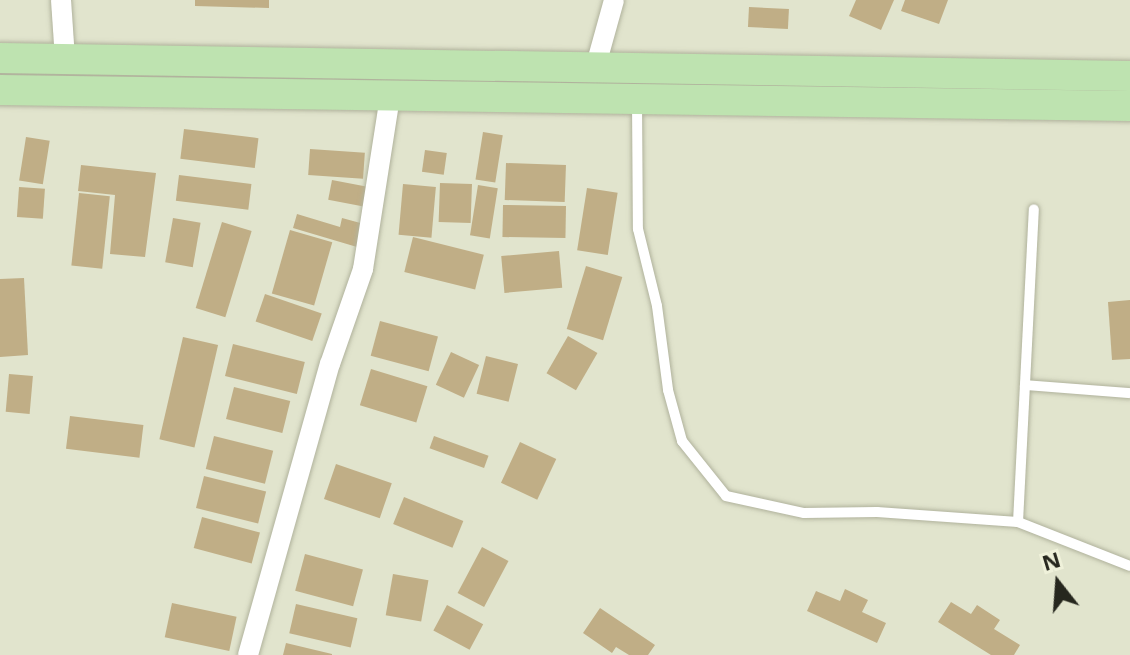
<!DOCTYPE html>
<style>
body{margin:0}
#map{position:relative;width:1130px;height:655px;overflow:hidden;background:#e1e4cd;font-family:"Noto Sans",sans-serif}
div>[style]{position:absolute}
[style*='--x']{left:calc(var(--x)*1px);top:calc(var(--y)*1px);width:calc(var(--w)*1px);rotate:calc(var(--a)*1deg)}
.building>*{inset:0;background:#c0ae86;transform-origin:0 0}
.roads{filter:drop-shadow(0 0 2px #b0b29c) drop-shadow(0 0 2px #b0b29c)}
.lane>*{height:10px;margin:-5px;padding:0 5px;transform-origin:5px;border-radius:5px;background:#fff}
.street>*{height:20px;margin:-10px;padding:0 10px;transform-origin:10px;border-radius:10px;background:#fff}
.primary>*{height:30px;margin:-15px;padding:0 15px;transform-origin:15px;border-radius:15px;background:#bee3b0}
span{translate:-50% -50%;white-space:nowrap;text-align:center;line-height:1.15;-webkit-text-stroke:6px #eff1da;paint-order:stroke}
.north{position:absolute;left:1018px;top:543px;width:80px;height:80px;-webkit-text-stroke:6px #eff1da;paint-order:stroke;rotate:343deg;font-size:22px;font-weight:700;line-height:32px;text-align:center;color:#26271e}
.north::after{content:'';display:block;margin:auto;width:28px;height:36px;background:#26271e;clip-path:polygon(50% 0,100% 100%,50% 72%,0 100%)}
</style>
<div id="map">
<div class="building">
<div style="clip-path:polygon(195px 0,269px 0,269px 8px,195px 6px)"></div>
<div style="clip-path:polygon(856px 0,894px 0,881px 30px,849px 16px)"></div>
<div style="clip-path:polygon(905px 0,948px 0,939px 24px,901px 11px)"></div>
<div style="left:749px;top:7px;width:40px;height:20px;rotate:3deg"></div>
<div style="left:184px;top:129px;width:75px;height:30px;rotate:7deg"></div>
<div style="left:483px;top:132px;width:20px;height:48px;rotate:9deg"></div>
<div style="left:26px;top:137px;width:24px;height:44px;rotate:9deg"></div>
<div style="left:310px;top:149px;width:55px;height:26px;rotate:4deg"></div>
<div style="left:425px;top:150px;width:22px;height:22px;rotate:8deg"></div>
<div style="left:506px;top:163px;width:60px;height:37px;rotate:2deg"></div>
<div style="clip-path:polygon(81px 165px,156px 173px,145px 257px,110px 254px,115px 195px,78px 191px)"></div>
<div style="left:179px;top:175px;width:73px;height:26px;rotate:7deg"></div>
<div style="left:332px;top:180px;width:36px;height:20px;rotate:11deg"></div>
<div style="left:440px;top:183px;width:32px;height:39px;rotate:2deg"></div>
<div style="left:403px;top:184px;width:33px;height:51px;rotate:5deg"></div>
<div style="left:478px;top:185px;width:20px;height:51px;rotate:9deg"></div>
<div style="left:19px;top:187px;width:26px;height:30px;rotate:4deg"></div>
<div style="left:587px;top:188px;width:31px;height:63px;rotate:9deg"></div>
<div style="left:79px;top:193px;width:31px;height:73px;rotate:6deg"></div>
<div style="left:503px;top:205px;width:63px;height:32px;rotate:1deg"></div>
<div style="clip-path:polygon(297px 214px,340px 227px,342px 218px,364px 224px,357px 247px,293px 228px)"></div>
<div style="left:173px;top:218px;width:28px;height:45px;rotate:10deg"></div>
<div style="left:222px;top:222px;width:31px;height:90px;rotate:17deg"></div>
<div style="left:290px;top:230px;width:44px;height:66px;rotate:16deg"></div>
<div style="left:413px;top:237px;width:73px;height:36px;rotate:14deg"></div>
<div style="left:559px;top:251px;width:37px;height:58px;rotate:85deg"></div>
<div style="left:586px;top:266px;width:38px;height:66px;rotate:17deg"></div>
<div style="clip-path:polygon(24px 278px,28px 355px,0 357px,0 279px)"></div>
<div style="left:265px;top:294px;width:60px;height:29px;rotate:19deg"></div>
<div style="clip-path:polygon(1130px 300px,1130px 359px,1112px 360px,1108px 302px)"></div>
<div style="left:380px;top:321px;width:60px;height:36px;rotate:15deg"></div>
<div style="left:568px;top:336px;width:34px;height:43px;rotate:30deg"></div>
<div style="left:183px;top:337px;width:36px;height:105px;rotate:13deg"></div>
<div style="left:233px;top:344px;width:74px;height:33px;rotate:14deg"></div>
<div style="left:451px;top:352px;width:31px;height:36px;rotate:25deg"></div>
<div style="left:486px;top:356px;width:33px;height:39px;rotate:14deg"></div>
<div style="left:371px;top:369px;width:59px;height:38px;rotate:17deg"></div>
<div style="left:9px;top:374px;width:24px;height:38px;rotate:5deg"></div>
<div style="left:234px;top:387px;width:58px;height:33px;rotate:14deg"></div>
<div style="left:70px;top:416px;width:74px;height:33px;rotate:7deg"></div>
<div style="left:214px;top:436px;width:61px;height:34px;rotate:14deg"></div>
<div style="left:434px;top:436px;width:58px;height:13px;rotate:20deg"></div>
<div style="left:520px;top:442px;width:40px;height:45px;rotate:25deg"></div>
<div style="left:336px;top:464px;width:59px;height:37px;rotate:19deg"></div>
<div style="left:204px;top:476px;width:64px;height:33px;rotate:14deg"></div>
<div style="left:404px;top:497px;width:64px;height:29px;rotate:22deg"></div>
<div style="left:202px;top:517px;width:60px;height:32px;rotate:15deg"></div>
<div style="left:482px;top:547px;width:30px;height:52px;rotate:28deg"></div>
<div style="left:305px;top:554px;width:60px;height:38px;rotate:15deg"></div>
<div style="left:393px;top:574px;width:36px;height:42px;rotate:10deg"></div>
<div style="clip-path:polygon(845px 589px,868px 600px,862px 612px,886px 623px,877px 643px,807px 611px,816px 591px,840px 601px)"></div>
<div style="clip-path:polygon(951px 602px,971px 614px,977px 605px,1000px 620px,994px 629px,1020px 645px,1014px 655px,991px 655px,938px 622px)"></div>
<div style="left:172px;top:603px;width:66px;height:35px;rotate:12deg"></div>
<div style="left:296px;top:604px;width:63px;height:30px;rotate:13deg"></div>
<div style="left:447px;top:605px;width:41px;height:29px;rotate:28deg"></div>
<div style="clip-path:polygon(600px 608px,655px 645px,648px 655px,629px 655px,616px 647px,612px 653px,583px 633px)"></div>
<div style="clip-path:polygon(286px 643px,332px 654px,332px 655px,283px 655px)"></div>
</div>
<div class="roads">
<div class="lane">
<div style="--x:637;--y:101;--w:128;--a:89.6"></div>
<div style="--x:638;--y:229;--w:79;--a:76.1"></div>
<div style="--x:657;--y:306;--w:85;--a:82.5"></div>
<div style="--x:668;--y:390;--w:53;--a:74.6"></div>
<div style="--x:682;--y:441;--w:70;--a:51.3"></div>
<div style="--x:726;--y:496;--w:80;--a:12.3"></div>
<div style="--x:804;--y:513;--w:73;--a:-0.8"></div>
<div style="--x:877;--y:512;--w:141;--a:4.1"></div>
<div style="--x:1018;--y:522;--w:120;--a:21.4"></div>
<div style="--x:1025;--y:385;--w:105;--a:4.4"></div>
<div style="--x:1018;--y:522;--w:313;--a:-87.1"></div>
</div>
<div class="street">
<div style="--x:61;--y:0;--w:59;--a:86.1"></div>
<div style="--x:596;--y:65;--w:67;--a:-74.5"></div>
<div style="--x:248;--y:655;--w:302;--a:-74.3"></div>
<div style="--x:330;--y:364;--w:101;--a:-70.8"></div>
<div style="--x:363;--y:269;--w:174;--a:-81.1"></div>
</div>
<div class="primary">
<div style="--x:0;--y:58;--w:1130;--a:0.91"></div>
<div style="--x:0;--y:90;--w:1130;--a:0.81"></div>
</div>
</div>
<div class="north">N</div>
</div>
